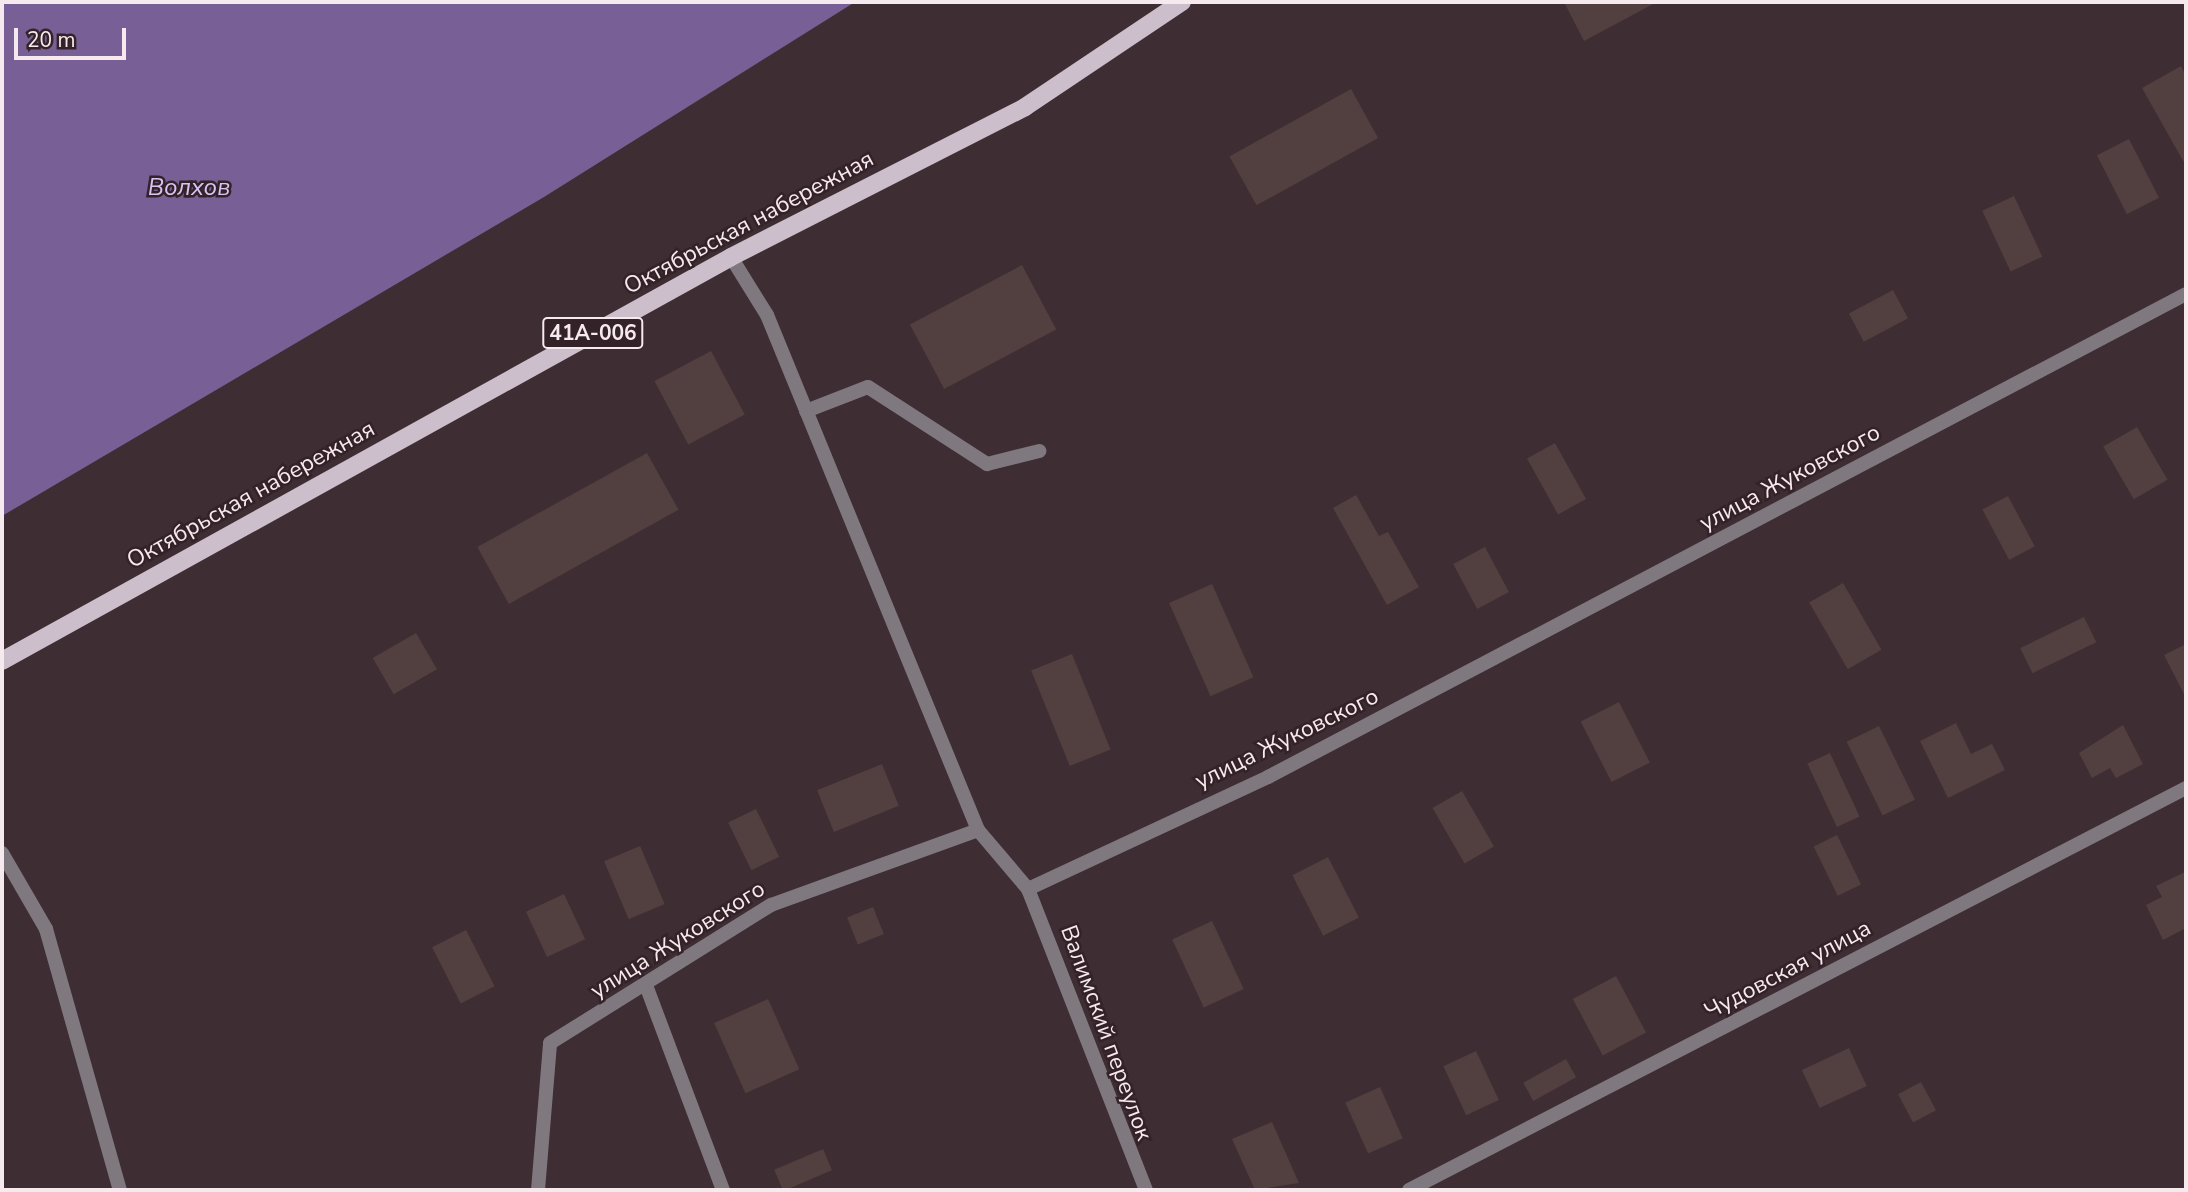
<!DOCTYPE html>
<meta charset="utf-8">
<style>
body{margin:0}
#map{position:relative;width:2188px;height:1192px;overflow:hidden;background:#3e2d33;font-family:"Nunito Sans",sans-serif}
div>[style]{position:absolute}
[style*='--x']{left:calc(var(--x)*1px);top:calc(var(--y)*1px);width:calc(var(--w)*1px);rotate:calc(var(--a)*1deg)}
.water>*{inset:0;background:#786096}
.building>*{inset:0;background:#523f3f;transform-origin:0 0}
.service>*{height:14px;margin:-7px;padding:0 7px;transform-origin:7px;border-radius:7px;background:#7f797f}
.minor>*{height:14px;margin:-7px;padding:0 7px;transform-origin:7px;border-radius:7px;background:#7f797f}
.primary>*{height:18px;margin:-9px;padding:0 9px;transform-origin:9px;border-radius:9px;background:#ccbfcb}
span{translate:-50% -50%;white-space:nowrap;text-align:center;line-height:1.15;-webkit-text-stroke:5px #332329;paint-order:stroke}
.shield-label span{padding:2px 5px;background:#332329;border:2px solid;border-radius:5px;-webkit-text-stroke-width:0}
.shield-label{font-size:21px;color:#f6eaee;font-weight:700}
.street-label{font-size:23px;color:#f6eaee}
.water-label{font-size:24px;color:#d7c3f4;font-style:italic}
.frame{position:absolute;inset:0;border:4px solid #f6eaee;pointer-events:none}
.scale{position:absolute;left:14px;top:28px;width:112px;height:32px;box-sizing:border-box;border:4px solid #f6eaee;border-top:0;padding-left:9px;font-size:21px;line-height:24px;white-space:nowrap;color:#f6eaee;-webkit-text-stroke:5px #332329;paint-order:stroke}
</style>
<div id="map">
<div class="water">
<div style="clip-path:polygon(2px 2px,855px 2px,544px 197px,2px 516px)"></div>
</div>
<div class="building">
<div style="clip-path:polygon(1564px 2px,1657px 2px,1584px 41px)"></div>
<div style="clip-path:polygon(2181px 66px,2186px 76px,2186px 166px,2142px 88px)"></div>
<div style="left:1351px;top:89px;width:56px;height:139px;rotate:61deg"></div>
<div style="left:2129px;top:139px;width:66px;height:36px;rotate:63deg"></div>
<div style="left:2014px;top:196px;width:67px;height:35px;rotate:65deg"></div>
<div style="left:1022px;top:265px;width:73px;height:127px;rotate:62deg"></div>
<div style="left:1893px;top:290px;width:32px;height:50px;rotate:62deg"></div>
<div style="left:711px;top:351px;width:72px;height:64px;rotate:62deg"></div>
<div style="left:2137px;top:427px;width:61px;height:39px;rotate:60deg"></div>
<div style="left:1555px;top:443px;width:64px;height:32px;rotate:61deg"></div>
<div style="left:647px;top:453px;width:65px;height:194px;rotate:61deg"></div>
<div style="clip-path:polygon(1356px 495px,1379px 536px,1388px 532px,1419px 587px,1387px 605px,1333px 508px)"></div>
<div style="left:2008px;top:496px;width:57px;height:29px;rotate:62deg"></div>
<div style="left:1485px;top:547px;width:51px;height:36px;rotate:62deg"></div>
<div style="left:1843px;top:583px;width:77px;height:39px;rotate:60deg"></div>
<div style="left:1212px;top:584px;width:102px;height:47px;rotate:66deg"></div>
<div style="left:2084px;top:617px;width:28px;height:71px;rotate:64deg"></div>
<div style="left:416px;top:633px;width:42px;height:50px;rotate:60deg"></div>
<div style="clip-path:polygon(2186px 644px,2186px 698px,2164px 655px)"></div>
<div style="left:1072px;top:654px;width:103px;height:44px;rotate:68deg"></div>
<div style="left:1619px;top:702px;width:68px;height:43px;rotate:63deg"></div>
<div style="clip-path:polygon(1956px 723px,1971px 754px,1992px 744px,2005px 770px,1948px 798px,1920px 741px)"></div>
<div style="clip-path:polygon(2123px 725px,2143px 764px,2116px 778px,2110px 768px,2092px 778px,2079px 753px)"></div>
<div style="left:1879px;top:726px;width:82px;height:36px;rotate:64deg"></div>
<div style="left:1830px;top:753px;width:70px;height:25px;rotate:65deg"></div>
<div style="left:882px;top:764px;width:45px;height:70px;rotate:68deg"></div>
<div style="left:1462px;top:791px;width:64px;height:34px;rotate:60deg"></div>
<div style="left:756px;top:809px;width:53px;height:31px;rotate:64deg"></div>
<div style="left:1837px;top:835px;width:55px;height:26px;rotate:64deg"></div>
<div style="left:640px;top:846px;width:63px;height:39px;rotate:67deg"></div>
<div style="left:1328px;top:857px;width:68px;height:40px;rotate:63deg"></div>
<div style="clip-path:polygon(2185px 872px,2186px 928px,2163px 940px,2146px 905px,2162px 897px,2156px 886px)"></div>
<div style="left:564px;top:894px;width:50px;height:42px;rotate:65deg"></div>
<div style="left:873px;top:907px;width:29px;height:28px;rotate:68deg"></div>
<div style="left:1212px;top:921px;width:75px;height:44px;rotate:65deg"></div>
<div style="left:466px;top:930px;width:63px;height:38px;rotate:63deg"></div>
<div style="left:1616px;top:976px;width:64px;height:49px;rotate:62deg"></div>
<div style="left:768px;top:999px;width:77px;height:59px;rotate:66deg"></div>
<div style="left:1849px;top:1048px;width:42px;height:52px;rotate:65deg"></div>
<div style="left:1476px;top:1051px;width:54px;height:36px;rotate:65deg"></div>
<div style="left:1566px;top:1059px;width:21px;height:49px;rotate:61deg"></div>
<div style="left:1921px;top:1082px;width:32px;height:26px;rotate:62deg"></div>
<div style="left:1380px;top:1087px;width:56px;height:38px;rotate:66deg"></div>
<div style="clip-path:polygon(1272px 1122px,1299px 1183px,1255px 1190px,1232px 1139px)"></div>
<div style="left:823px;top:1149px;width:23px;height:53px;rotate:67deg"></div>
</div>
<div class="service">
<div style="--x:806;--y:411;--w:66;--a:-21.2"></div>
<div style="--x:868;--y:387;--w:142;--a:32.9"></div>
<div style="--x:987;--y:464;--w:54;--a:-14"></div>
<div style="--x:2;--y:853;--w:88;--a:59.9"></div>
<div style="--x:46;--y:929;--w:271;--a:74.2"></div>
</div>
<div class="minor">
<div style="--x:731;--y:257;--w:68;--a:58.2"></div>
<div style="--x:767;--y:315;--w:557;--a:67.72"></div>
<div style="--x:1028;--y:889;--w:323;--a:68.6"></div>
<div style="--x:647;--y:988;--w:216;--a:69.4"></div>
<div style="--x:538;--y:1190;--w:147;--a:-85.3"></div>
<div style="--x:550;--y:1043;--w:261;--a:-32"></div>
<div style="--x:771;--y:905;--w:220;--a:-19.9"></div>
<div style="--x:978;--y:830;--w:77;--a:49.7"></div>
<div style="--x:1028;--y:889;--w:265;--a:-25"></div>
<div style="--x:1268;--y:777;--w:1037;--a:-27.75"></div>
<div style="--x:1409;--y:1190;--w:875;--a:-27.36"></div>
</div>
<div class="primary">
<div style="--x:2;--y:661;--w:833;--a:-28.99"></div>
<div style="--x:731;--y:257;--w:330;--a:-27"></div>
<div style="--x:1025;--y:107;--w:189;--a:-33.8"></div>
</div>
<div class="shield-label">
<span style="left:593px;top:333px">41А-006</span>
</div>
<div class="street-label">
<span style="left:749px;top:223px;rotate:-28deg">Октябрьская набережная</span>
<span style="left:1790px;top:478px;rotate:-28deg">улица Жуковского</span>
<span style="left:251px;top:495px;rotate:-29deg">Октябрьская набережная</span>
<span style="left:1287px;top:739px;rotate:-26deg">улица Жуковского</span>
<span style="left:678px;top:940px;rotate:-32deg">улица Жуковского</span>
<span style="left:1788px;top:970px;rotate:-28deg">Чудовская улица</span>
<span style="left:1106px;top:1033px;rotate:70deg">Валимский переулок</span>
</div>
<div class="water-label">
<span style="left:189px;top:188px">Волхов</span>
</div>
<div class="frame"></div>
<div class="scale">20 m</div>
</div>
